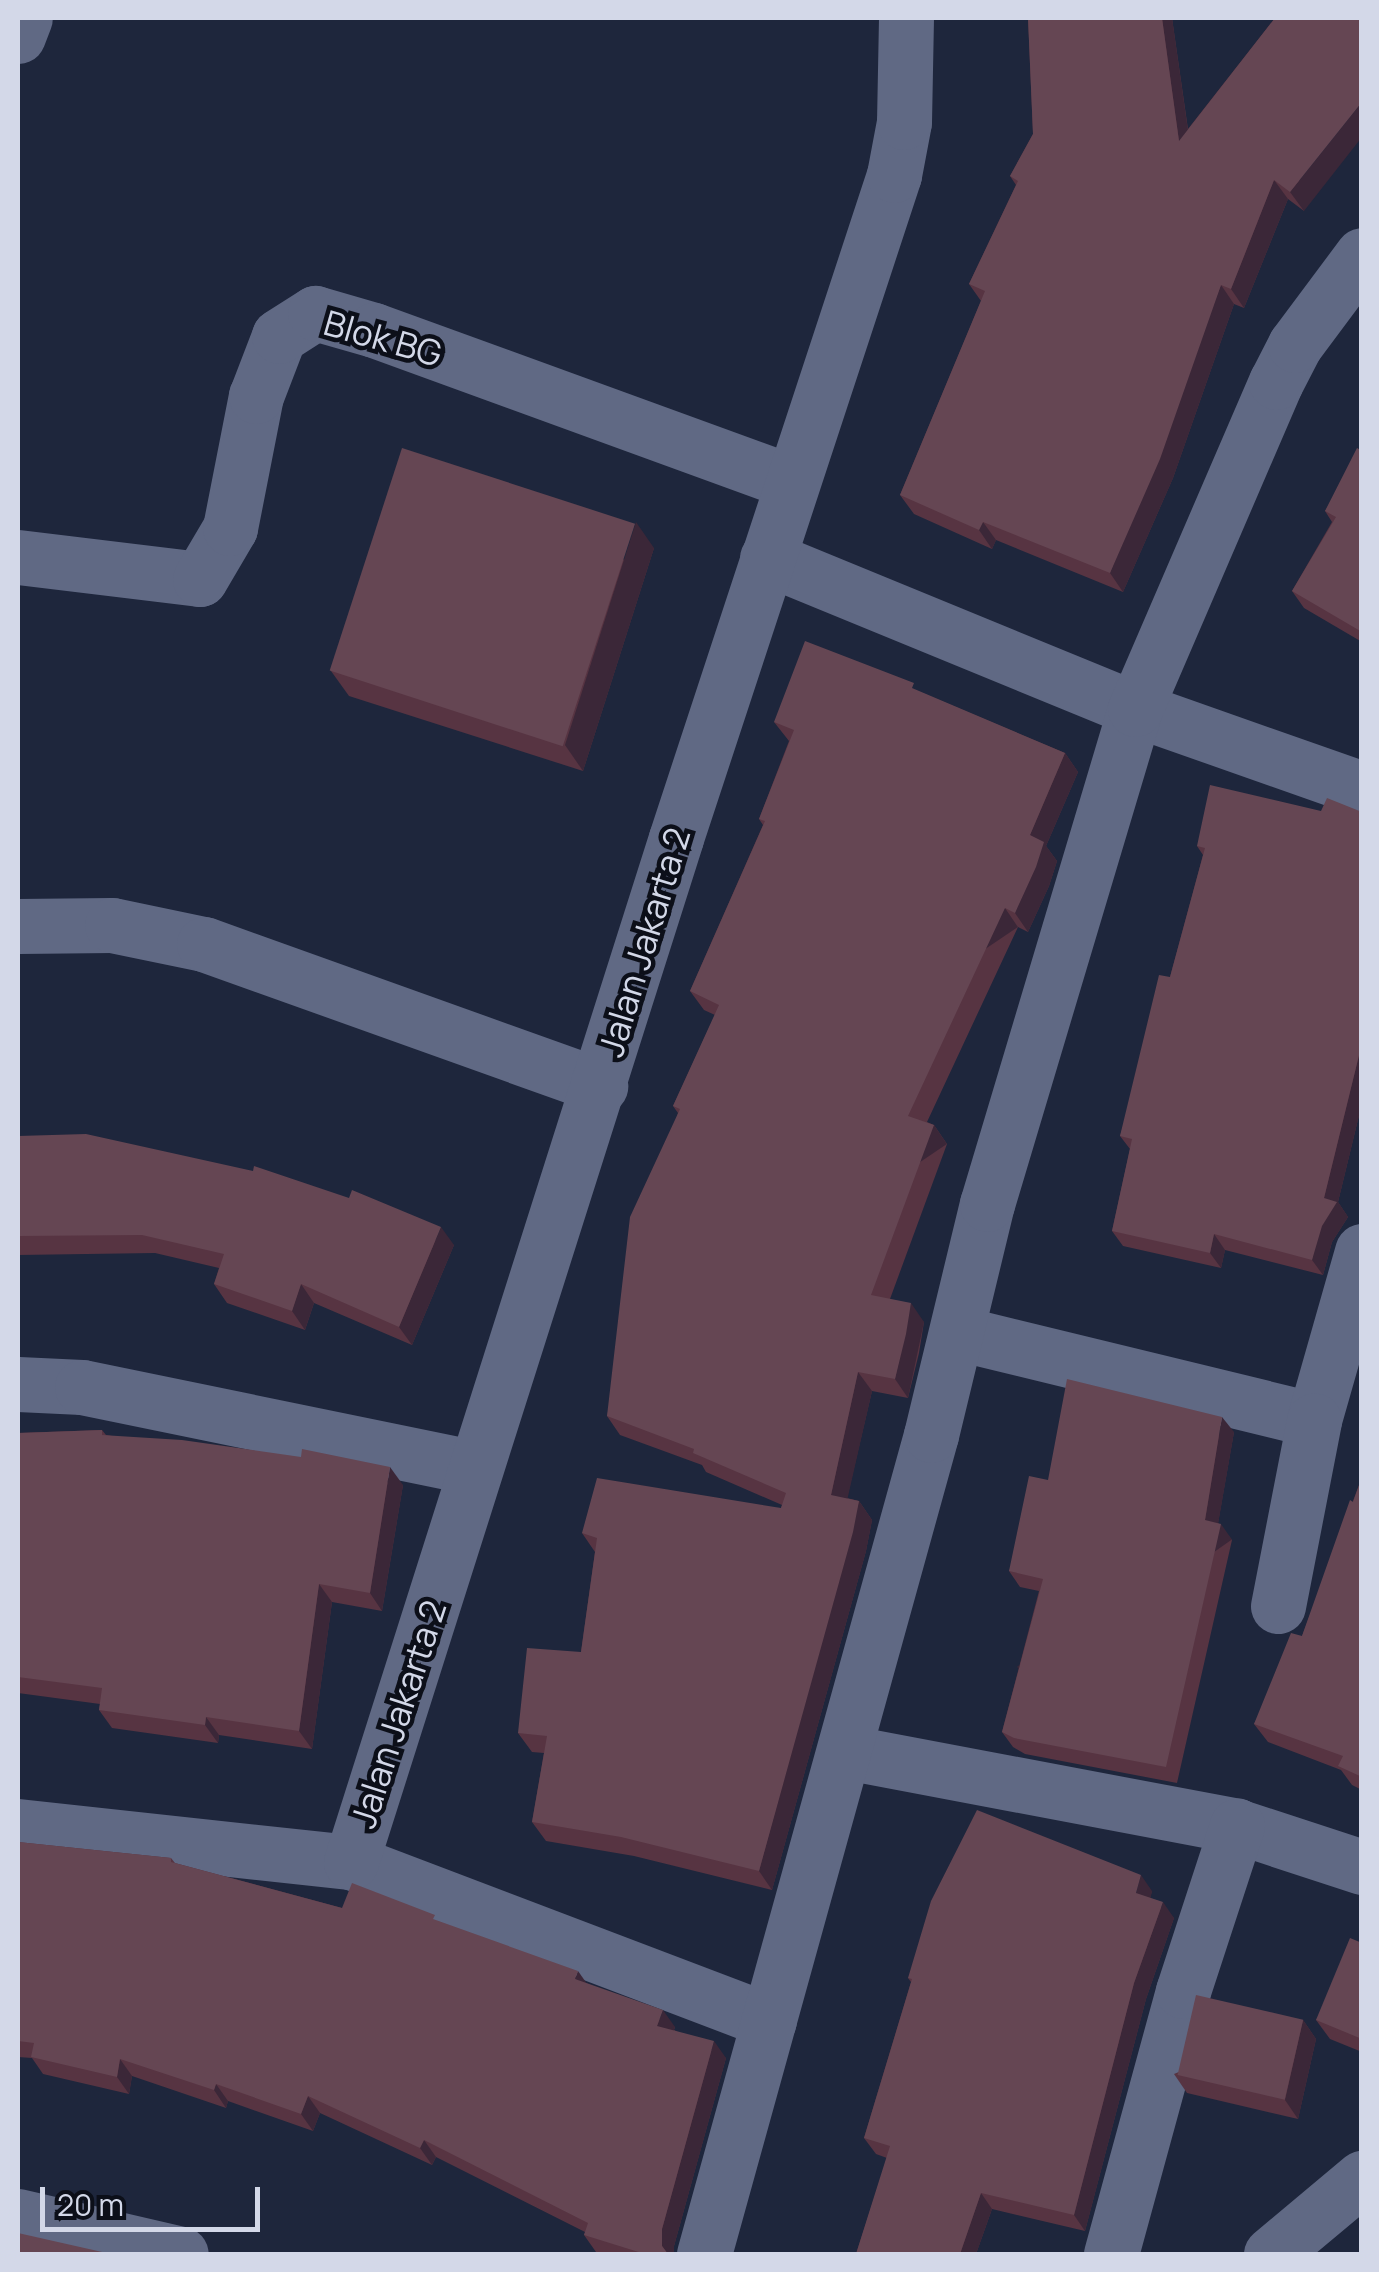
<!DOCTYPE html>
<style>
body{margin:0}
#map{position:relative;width:1379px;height:2272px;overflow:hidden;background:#1e263c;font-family:Manrope,sans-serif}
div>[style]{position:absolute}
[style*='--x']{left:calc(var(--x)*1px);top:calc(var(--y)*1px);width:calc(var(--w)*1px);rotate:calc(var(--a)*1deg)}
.minor>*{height:55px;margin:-27.5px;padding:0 27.5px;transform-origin:27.5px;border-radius:27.5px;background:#606984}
.wall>*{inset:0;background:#573442}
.shaded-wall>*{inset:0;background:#3b2738;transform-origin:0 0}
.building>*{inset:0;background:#654653;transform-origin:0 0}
span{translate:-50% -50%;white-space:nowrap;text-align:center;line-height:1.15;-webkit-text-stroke:9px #0c0f19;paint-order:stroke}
.street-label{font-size:35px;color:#d3d8e8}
.frame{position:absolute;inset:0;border:20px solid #d3d8e8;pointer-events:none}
.scale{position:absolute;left:40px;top:2187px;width:220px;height:45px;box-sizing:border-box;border:5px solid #d3d8e8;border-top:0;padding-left:12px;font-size:30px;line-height:35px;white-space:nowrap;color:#d3d8e8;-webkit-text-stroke:8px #0c0f19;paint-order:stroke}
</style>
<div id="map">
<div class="minor">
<div style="--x:18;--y:36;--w:19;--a:-69"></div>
<div style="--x:18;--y:557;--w:183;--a:6.9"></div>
<div style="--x:200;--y:579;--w:59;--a:-59.5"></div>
<div style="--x:230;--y:528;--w:135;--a:-78.9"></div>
<div style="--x:256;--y:396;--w:64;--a:-69"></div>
<div style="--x:279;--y:336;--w:43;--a:-32.6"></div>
<div style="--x:315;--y:313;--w:61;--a:16.1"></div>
<div style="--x:374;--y:330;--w:445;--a:20"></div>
<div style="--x:767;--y:558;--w:398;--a:22.3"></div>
<div style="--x:1135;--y:709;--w:241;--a:19.4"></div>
<div style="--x:18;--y:926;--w:94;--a:-0.6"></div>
<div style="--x:112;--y:925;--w:94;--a:11.7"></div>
<div style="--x:204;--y:944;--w:421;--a:19.7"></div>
<div style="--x:958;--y:1333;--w:366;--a:13.7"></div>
<div style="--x:1314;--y:1420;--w:176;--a:-74.1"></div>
<div style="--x:18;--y:1384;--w:64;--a:2.7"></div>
<div style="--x:82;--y:1387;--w:401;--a:11.6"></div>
<div style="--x:1278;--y:1606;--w:189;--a:-79"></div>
<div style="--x:846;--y:1752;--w:398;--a:10.7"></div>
<div style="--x:1237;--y:1826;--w:132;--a:18.2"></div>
<div style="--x:18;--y:1826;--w:335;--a:6.2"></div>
<div style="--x:351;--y:1862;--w:447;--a:20.8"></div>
<div style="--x:351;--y:1862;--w:1074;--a:-72.39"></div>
<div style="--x:676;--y:838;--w:698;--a:-71.8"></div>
<div style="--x:894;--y:175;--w:54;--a:-79.3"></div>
<div style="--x:904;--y:122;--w:104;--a:-88.9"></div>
<div style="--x:18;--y:2216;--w:167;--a:13.1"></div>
<div style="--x:704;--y:2254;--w:850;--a:-74.51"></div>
<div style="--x:931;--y:1435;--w:238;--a:-76.4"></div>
<div style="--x:987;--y:1204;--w:517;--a:-73.35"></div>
<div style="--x:1135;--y:709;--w:356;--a:-66.7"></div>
<div style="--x:1276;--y:382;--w:42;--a:-62.8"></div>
<div style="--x:1295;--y:345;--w:112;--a:-53.3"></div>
<div style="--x:1111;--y:2254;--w:273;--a:-74.7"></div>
<div style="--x:1183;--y:1991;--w:174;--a:-71.9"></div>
<div style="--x:1271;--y:2254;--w:119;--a:-39.9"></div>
</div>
<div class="wall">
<div style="clip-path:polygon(1028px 18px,1172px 18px,1188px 129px,1275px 18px,1304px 211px,1288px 199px,1244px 308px,1234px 304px,1173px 478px,1123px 592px,996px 540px,992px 549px,914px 514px,900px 495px,981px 301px,969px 284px,1016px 185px,1010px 176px,1033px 134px)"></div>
<div style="clip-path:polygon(1362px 451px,1362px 642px,1304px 608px,1292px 591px,1332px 522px,1325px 511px)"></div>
<div style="clip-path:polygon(654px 548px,583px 771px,349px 696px,331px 671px)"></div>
<div style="clip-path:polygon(920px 692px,1065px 753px,1078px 772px,1046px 846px,1057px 861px,1049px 886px,1028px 932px,1018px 927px,927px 1122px,934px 1125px,947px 1144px,890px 1299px,924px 1322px,919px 1353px,908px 1398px,872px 1391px,847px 1498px,859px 1501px,872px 1520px,866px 1551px,772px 1890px,634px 1856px,546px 1841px,532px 1822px,544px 1753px,532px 1752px,518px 1733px,581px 1652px,595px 1552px,582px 1533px,781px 1508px,782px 1505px,706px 1472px,702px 1465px,620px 1435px,607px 1416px,678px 1113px,673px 1106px,715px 1015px,704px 1010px,690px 991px,763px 825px,759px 819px,789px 741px,774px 722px)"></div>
<div style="clip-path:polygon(1321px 811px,1362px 812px,1362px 1103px,1338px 1202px,1348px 1217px,1332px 1242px,1323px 1275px,1225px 1250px,1221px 1268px,1123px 1246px,1112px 1231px,1130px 1149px,1120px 1136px,1170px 977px,1203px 855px,1197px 846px)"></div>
<div style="clip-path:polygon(18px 1136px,454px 1245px,412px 1345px,314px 1303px,305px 1330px,227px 1303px,214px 1284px,219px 1268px,155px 1253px,18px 1255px)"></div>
<div style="clip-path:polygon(102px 1430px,106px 1435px,403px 1485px,382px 1611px,332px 1602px,312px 1749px,219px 1735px,218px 1743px,112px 1728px,99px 1710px,100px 1704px,18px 1693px,18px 1433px)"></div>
<div style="clip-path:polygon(1234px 1432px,1218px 1523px,1232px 1540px,1177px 1783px,1025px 1754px,1013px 1747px,1002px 1732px,1039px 1591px,1020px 1587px,1009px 1571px,1048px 1480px)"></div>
<div style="clip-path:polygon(1362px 1477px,1362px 1790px,1352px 1785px,1341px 1770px,1268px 1742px,1254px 1724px,1302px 1636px)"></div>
<div style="clip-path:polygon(18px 1842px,171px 1858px,175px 1863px,342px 1908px,440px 1922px,586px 1983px,675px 2027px,674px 2030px,726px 2058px,674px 2246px,674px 2254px,603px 2254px,596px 2252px,584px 2235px,585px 2232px,436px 2157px,432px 2165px,320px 2113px,313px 2131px,228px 2101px,226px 2108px,132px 2076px,129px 2094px,43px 2074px,32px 2058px,18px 2057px)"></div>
<div style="clip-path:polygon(1152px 1891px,1150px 1898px,1174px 1918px,1146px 1999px,1085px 2231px,992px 2209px,976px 2254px,856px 2254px,887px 2158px,876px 2154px,864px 2138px,911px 1982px,908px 1978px)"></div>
<div style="clip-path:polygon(1362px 1943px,1362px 2052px,1330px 2039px,1316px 2020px)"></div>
<div style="clip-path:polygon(1303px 2020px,1316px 2039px,1298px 2119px,1187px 2093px,1174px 2074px)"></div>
</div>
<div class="shaded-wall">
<div style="clip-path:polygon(1162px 18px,1172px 18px,1192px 159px,1179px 141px)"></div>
<div style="clip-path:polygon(1362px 102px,1362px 137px,1304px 211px,1290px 192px)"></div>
<div style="clip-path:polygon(1274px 180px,1288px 199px,1244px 308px,1231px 289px)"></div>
<div style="clip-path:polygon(1221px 285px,1234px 304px,1173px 478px,1123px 592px,1110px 573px)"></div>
<div style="clip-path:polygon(636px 522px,654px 548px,583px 771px,565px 745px)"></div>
<div style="clip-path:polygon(983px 522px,996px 540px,992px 549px,979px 530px)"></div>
<div style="clip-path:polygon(1065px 753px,1078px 772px,1046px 846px,1057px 861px,1049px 886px,1028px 932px,1015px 913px,1030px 835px)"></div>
<div style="left:1005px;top:908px;width:23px;height:230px;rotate:56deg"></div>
<div style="clip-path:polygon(1362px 1043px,1362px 1103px,1338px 1202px,1348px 1217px,1332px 1242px,1323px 1275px,1312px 1260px,1324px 1198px)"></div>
<div style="left:934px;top:1125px;width:23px;height:181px;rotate:56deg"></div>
<div style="clip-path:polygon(441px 1227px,454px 1245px,412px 1345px,399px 1327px)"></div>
<div style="clip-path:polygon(1214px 1234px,1225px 1250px,1221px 1268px,1210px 1253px)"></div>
<div style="clip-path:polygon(301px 1284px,314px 1303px,305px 1330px,292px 1311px)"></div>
<div style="clip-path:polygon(911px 1303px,924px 1322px,908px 1398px,895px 1379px)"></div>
<div style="clip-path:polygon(858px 1372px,872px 1391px,844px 1514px,831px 1495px)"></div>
<div style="clip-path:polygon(1222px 1417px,1234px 1432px,1216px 1536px,1205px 1520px)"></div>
<div style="clip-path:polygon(390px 1467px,403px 1485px,382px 1611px,370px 1593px)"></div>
<div style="clip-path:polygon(859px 1501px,872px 1520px,866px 1551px,772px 1890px,759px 1871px)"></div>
<div style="left:1221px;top:1524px;width:19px;height:249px;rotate:55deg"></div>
<div style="clip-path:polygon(319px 1584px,332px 1602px,312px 1749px,299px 1731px)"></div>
<div style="clip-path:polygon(206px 1717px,219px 1735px,218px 1743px,205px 1725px)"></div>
<div style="clip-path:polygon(1141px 1875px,1152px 1891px,1148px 1910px,1136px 1893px)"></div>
<div style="clip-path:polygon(1163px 1902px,1174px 1918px,1146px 1999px,1085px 2231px,1074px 2215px,1134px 1983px)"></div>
<div style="clip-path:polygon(578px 1971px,590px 1988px,575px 1979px)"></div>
<div style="clip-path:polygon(663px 2010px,675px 2027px,669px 2043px,657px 2026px)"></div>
<div style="clip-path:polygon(1303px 2020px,1316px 2039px,1298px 2119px,1285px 2100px)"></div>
<div style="clip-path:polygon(714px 2041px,726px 2058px,674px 2246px,674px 2254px,668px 2254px,662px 2246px,662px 2229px)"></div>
<div style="clip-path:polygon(120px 2059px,132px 2076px,129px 2094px,117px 2077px)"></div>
<div style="clip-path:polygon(216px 2084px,228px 2101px,226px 2108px,214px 2090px)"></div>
<div style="clip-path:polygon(308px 2096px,320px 2113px,313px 2131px,301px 2114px)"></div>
<div style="clip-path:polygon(424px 2140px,436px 2157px,432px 2165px,420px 2148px)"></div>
<div style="clip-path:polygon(981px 2193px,992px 2209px,976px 2254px,960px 2254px)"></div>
</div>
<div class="building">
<div style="clip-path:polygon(1028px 18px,1162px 18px,1179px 141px,1275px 18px,1362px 18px,1362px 102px,1290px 192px,1274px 180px,1231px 289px,1221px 285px,1160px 459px,1110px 573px,983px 522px,979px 530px,900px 495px,985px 291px,969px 284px,1018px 181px,1010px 176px,1033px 134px)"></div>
<div style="left:402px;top:448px;width:245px;height:234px;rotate:18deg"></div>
<div style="clip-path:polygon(1357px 448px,1362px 451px,1362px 632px,1292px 591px,1336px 517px,1325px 511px)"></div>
<div style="clip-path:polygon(805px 641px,914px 683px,912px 688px,1065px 753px,1030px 835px,1044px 842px,1036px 867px,1015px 913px,1005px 908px,908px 1116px,934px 1125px,871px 1295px,911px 1303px,906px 1334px,895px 1379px,858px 1372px,831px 1495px,859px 1501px,853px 1532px,759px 1871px,621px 1837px,532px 1822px,547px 1736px,518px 1733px,527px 1648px,581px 1652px,597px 1538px,582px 1533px,597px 1478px,781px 1508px,786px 1493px,693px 1453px,694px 1449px,607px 1416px,630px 1217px,680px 1109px,673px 1106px,719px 1005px,690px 991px,765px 821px,759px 819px,794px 730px,774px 722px)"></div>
<div style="clip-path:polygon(1210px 785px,1321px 811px,1327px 798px,1362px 812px,1362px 1043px,1324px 1198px,1337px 1202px,1322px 1226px,1312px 1260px,1214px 1234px,1210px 1253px,1112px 1231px,1132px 1139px,1120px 1136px,1159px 975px,1170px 977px,1205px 848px,1197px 846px)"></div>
<div style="clip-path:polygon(86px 1134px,253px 1171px,254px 1166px,349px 1198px,352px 1190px,441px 1227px,399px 1327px,301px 1284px,292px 1311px,214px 1284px,224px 1254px,142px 1235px,18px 1236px,18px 1136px)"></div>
<div style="clip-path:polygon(1067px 1379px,1222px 1417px,1205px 1520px,1221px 1524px,1166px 1767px,1014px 1738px,1002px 1732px,1043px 1579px,1009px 1571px,1029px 1476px,1048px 1480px)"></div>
<div style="clip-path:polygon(102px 1430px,102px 1435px,182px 1440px,301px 1457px,302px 1449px,390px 1467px,370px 1593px,319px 1584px,299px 1731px,206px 1717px,205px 1725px,99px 1710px,102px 1688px,18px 1677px,18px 1433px)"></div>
<div style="clip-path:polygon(1362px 1477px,1362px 1777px,1338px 1766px,1343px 1756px,1254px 1724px,1291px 1633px,1302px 1636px,1350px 1500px,1353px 1502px)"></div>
<div style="clip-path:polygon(977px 1810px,1141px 1875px,1136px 1893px,1163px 1902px,1134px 1983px,1074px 2215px,981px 2193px,960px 2254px,856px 2254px,890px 2146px,864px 2138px,912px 1979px,908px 1978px,931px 1901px)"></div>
<div style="clip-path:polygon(18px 1842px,171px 1858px,171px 1862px,342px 1908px,352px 1883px,435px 1915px,433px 1919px,578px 1971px,575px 1979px,663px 2010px,657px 2026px,714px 2041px,662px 2229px,662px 2246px,668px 2254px,645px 2254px,584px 2235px,588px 2223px,424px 2140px,420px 2148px,308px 2096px,301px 2114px,216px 2084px,214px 2090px,120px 2059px,117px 2077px,31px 2057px,34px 2043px,18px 2041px)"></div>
<div style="clip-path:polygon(1350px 1938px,1362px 1943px,1362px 2039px,1316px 2020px)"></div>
<div style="left:1196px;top:1995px;width:110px;height:82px;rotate:13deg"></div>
<div style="clip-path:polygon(18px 2233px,111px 2254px,18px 2254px)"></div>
</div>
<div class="street-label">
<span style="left:383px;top:338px;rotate:16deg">Blok BG</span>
<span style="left:644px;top:942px;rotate:-73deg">Jalan Jakarta 2</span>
<span style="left:398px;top:1714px;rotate:-72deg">Jalan Jakarta 2</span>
</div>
<div class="frame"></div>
<div class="scale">20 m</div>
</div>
